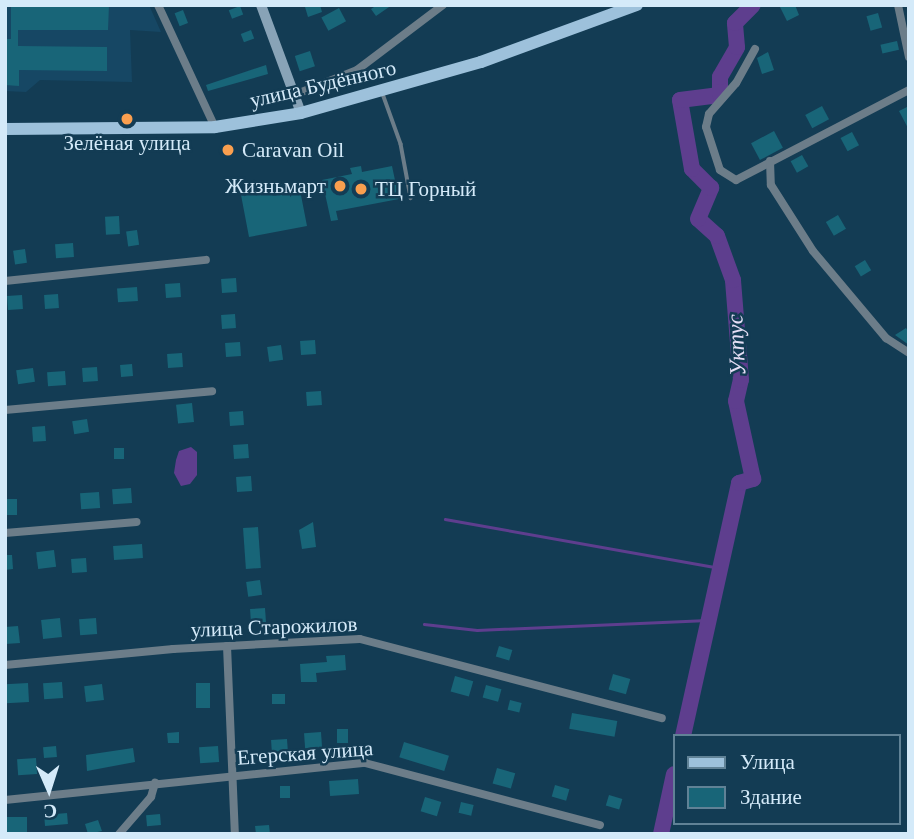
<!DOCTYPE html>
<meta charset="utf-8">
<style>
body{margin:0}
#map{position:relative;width:914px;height:839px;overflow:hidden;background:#133c54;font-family:Georgia,serif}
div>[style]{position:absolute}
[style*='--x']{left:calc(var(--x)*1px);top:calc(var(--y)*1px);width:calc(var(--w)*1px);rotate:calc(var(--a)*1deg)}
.built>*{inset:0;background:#164764}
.water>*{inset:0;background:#5e3e8e}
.stream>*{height:2.5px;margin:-1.25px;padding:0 1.25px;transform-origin:1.25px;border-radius:1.25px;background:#5e3e8e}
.river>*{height:16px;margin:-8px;padding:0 8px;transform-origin:8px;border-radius:8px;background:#5e3e8e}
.building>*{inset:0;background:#186578;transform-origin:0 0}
.lane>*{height:3.5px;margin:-1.75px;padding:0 1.75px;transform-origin:1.75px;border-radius:1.75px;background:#6c7d89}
.street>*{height:8px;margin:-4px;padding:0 4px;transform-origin:4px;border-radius:4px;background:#6c7d89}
.secondary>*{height:10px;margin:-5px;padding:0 5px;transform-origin:5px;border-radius:5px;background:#88a3b7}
.primary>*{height:12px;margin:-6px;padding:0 6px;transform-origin:6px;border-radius:6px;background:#9dc1db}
.dots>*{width:19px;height:19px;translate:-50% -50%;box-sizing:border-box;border:4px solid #133c54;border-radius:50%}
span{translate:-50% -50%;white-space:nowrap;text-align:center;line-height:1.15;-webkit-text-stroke:5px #133c54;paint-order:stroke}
.street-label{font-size:21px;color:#d4eaf9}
.poi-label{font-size:21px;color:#d4eaf9}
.left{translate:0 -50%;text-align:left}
.right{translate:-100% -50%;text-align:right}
.water-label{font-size:23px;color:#e6dff6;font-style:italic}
.frame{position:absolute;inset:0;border:7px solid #d4eaf9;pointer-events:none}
.legend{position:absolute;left:673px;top:734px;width:228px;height:91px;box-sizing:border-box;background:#133c54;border:2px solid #608296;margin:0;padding:9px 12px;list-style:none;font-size:21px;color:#d4eaf9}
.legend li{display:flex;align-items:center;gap:14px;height:35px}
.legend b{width:35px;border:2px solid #608296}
.north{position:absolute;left:14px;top:755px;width:70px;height:70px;-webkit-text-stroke:5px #133c54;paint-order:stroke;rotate:177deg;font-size:19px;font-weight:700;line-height:28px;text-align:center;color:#d4eaf9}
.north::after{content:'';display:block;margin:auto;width:24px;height:32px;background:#d4eaf9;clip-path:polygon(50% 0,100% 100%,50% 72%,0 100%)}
</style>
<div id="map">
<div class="built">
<div style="clip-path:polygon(5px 5px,149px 5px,161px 32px,130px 30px,132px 82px,40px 80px,26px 92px,5px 91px)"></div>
</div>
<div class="water">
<div style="clip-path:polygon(191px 447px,197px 452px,197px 475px,190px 484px,181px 486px,174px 473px,176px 460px,179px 451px)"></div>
</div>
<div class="stream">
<div style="--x:445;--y:519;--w:279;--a:10.1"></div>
<div style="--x:424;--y:624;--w:53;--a:6.5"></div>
<div style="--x:477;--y:630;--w:231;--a:-2.5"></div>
</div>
<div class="river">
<div style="--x:683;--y:736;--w:259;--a:-77.5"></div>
<div style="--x:739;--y:483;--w:15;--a:-16"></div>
<div style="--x:753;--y:479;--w:80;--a:-102.3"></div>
<div style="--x:736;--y:401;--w:22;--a:-77"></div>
<div style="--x:741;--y:380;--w:100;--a:-94.6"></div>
<div style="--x:733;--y:280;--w:47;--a:-110"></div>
<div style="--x:717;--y:236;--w:25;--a:-138"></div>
<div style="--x:698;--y:219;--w:34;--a:-67"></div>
<div style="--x:711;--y:188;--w:27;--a:-135"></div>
<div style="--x:692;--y:169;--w:70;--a:-99.9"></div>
<div style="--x:680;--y:100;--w:40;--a:-7.1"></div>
<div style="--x:720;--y:95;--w:18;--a:-90"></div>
<div style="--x:720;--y:77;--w:34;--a:-60"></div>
<div style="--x:737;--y:47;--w:24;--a:-95"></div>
<div style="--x:735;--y:23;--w:25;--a:-45"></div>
<div style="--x:661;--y:834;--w:61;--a:-77.8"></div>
</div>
<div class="building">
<div style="clip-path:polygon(11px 5px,109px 5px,108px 30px,18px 30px,18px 46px,107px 47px,107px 71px,19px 70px,19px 86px,5px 85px,5px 39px,11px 39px)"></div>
<div style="clip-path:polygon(320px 5px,322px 12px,308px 17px,305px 7px)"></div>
<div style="clip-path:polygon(377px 5px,392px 5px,376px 16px,371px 9px)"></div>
<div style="clip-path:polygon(779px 5px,795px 5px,799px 15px,787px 21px)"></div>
<div style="left:240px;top:6px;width:9px;height:12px;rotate:69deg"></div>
<div style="left:339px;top:8px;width:15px;height:20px;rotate:62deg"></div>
<div style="left:183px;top:10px;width:14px;height:9px;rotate:69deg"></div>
<div style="left:878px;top:13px;width:15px;height:12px;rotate:74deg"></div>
<div style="left:251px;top:30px;width:9px;height:11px;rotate:69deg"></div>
<div style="left:897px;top:41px;width:9px;height:17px;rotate:77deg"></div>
<div style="left:310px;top:51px;width:16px;height:16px;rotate:72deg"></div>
<div style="clip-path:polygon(768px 52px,774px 70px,762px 74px,757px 58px)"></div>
<div style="clip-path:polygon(266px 65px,268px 74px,208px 91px,206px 85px)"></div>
<div style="left:822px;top:106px;width:15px;height:19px;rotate:62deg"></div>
<div style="clip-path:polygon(909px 106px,909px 130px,899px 111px)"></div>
<div style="left:774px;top:131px;width:19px;height:26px;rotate:62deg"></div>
<div style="left:852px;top:132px;width:15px;height:13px;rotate:62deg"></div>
<div style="left:802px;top:155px;width:13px;height:13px;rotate:61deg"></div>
<div style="clip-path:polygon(361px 166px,362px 172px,392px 166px,399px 199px,336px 211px,338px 220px,331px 221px,322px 180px,352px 174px,350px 168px)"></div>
<div style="clip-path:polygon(289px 182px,290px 186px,299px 185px,307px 226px,249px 237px,241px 195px)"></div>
<div style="left:838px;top:215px;width:16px;height:14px;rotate:60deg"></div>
<div style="left:119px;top:216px;width:18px;height:14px;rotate:87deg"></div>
<div style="left:137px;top:230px;width:15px;height:11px;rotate:82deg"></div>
<div style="left:73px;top:243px;width:14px;height:18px;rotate:86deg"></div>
<div style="left:25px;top:249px;width:14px;height:12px;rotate:82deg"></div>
<div style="left:865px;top:260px;width:12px;height:12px;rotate:59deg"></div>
<div style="left:236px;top:278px;width:14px;height:15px;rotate:86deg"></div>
<div style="left:180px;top:283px;width:14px;height:15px;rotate:86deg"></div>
<div style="left:137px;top:287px;width:14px;height:20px;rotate:86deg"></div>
<div style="left:58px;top:294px;width:14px;height:14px;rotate:86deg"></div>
<div style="left:22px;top:295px;width:14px;height:15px;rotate:86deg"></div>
<div style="left:235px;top:314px;width:14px;height:14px;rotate:86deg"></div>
<div style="clip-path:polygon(906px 328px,909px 333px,909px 345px,895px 335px)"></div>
<div style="left:315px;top:340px;width:14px;height:15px;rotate:86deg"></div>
<div style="left:240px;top:342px;width:14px;height:15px;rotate:86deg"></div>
<div style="left:281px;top:345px;width:15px;height:14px;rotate:82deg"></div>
<div style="left:182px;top:353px;width:14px;height:15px;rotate:86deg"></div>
<div style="left:132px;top:364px;width:12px;height:12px;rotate:85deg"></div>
<div style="left:97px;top:367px;width:14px;height:15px;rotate:86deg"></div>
<div style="left:33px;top:368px;width:14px;height:17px;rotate:82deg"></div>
<div style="left:65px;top:371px;width:14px;height:18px;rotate:86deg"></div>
<div style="left:321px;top:391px;width:14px;height:15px;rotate:86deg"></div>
<div style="left:192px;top:403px;width:19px;height:16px;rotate:84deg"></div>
<div style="left:243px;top:411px;width:14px;height:14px;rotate:86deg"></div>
<div style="left:87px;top:419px;width:13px;height:15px;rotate:81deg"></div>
<div style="left:45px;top:426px;width:15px;height:13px;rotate:86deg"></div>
<div style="left:248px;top:444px;width:14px;height:15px;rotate:86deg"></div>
<div style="left:124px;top:448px;width:11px;height:10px;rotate:90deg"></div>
<div style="left:251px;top:476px;width:15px;height:15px;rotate:86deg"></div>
<div style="left:131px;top:488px;width:15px;height:19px;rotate:86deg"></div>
<div style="left:99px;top:492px;width:16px;height:19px;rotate:86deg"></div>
<div style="left:5px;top:499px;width:12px;height:16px"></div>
<div style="clip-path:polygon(313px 522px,316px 547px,302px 549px,299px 530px)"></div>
<div style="left:258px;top:527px;width:41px;height:15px;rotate:86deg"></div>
<div style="left:142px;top:544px;width:14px;height:29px;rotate:86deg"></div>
<div style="left:54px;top:550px;width:17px;height:18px;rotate:83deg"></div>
<div style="clip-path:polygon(5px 555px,12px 555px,13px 569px,5px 570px)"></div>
<div style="left:86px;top:558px;width:14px;height:15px;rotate:86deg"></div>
<div style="left:260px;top:580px;width:15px;height:14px;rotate:82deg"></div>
<div style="left:265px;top:608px;width:14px;height:15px;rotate:86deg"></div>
<div style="left:60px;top:618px;width:19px;height:19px;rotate:84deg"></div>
<div style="left:96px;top:618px;width:16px;height:17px;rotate:86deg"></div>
<div style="clip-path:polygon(18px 626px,20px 643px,5px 644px,5px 627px)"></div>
<div style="left:499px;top:646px;width:14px;height:11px;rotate:17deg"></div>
<div style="clip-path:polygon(345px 655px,346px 670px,316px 673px,317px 682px,301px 682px,300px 664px,327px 662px,326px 656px)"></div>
<div style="left:613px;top:674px;width:18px;height:16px;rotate:16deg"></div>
<div style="left:455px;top:676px;width:19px;height:16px;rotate:16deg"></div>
<div style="left:62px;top:682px;width:16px;height:19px;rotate:86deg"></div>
<div style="left:28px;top:683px;width:19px;height:23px;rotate:87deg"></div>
<div style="left:196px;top:683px;width:14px;height:25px"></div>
<div style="left:102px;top:684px;width:16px;height:18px;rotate:83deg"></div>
<div style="left:486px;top:685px;width:16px;height:13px;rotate:15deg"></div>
<div style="left:285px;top:694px;width:10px;height:13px;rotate:90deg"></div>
<div style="left:510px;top:700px;width:12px;height:10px;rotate:14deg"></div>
<div style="left:572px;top:713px;width:46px;height:16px;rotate:10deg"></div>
<div style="left:337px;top:729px;width:11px;height:14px"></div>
<div style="clip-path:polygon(179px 732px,179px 743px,168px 743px,167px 733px)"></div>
<div style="left:321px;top:732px;width:15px;height:17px;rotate:86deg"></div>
<div style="left:287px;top:739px;width:13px;height:16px;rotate:86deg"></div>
<div style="left:404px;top:742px;width:47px;height:16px;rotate:17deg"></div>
<div style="left:56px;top:746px;width:11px;height:13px;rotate:85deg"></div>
<div style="left:218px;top:746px;width:16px;height:19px;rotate:86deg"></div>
<div style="clip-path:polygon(133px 748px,135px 762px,87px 771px,86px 755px)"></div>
<div style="left:36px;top:758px;width:16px;height:19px;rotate:86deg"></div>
<div style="left:497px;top:768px;width:19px;height:16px;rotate:16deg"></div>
<div style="left:358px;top:779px;width:15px;height:29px;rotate:86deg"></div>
<div style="left:555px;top:785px;width:15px;height:12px;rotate:16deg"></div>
<div style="left:280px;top:786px;width:10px;height:12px"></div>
<div style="left:609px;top:795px;width:14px;height:11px;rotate:17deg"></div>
<div style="left:425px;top:797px;width:17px;height:15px;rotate:17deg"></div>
<div style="left:461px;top:802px;width:13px;height:11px;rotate:13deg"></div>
<div style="left:67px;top:813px;width:11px;height:23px;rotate:85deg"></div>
<div style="left:160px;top:814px;width:11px;height:14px;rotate:85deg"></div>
<div style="left:27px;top:817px;width:16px;height:22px;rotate:90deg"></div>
<div style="clip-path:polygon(98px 820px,102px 831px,88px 834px,85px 824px)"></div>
<div style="clip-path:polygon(269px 825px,270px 834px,256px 834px,255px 826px)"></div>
</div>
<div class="lane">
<div style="--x:383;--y:94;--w:53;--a:70.2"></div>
<div style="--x:401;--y:144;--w:55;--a:79.5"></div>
</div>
<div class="street">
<div style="--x:158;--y:5;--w:135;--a:65"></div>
<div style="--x:898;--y:5;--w:53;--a:78.1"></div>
<div style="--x:755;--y:49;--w:39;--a:119"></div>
<div style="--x:736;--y:83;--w:41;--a:131.1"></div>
<div style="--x:709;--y:114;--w:13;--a:103"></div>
<div style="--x:706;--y:127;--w:45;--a:72"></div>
<div style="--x:720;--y:170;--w:19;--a:32"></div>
<div style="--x:736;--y:180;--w:195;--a:-27.5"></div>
<div style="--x:294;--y:95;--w:68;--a:-21.6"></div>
<div style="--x:357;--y:70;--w:108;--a:-37.1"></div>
<div style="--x:770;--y:161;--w:24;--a:88"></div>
<div style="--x:771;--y:185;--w:78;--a:57.5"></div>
<div style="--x:813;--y:251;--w:114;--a:50"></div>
<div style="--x:886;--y:338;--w:27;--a:33"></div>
<div style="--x:5;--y:281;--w:202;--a:-6"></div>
<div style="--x:5;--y:410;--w:208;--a:-5.2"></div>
<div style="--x:5;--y:533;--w:132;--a:-4.8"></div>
<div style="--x:227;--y:646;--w:188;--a:87.6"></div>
<div style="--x:5;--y:665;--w:169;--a:-5.4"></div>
<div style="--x:173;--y:649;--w:187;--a:-3.1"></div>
<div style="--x:360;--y:639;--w:312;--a:14.7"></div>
<div style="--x:5;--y:800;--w:362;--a:-5.9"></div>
<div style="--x:365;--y:763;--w:243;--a:14.8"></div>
<div style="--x:119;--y:834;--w:49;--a:-49.1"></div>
<div style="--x:151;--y:797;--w:15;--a:-74"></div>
</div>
<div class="secondary">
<div style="--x:261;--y:5;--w:115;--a:69.7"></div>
</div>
<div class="primary">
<div style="--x:5;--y:129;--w:210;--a:-0.5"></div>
<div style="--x:215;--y:127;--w:87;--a:-9.2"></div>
<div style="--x:301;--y:113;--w:187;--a:-15.8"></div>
<div style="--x:481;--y:62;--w:166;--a:-20.1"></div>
</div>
<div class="dots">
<div style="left:127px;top:119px;background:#fa9f4f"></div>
<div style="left:228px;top:150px;background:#fa9f4f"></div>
<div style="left:340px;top:186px;background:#fa9f4f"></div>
<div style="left:361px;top:189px;background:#fa9f4f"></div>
</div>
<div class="street-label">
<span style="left:323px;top:84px;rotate:-13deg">улица Будённого</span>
<span style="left:274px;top:627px;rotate:-2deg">улица Старожилов</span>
<span style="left:305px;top:753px;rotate:-4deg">Егерская улица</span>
</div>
<div class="poi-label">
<span style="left:127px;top:143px">Зелёная улица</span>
<span class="left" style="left:242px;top:150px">Caravan Oil</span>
<span class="right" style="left:326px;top:186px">Жизньмарт</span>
<span class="left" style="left:375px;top:189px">ТЦ Горный</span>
</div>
<div class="water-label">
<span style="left:737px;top:345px;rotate:-93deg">Уктус</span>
</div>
<div class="frame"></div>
<ul class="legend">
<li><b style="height:9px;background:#9dc1db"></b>Улица</li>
<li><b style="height:19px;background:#186578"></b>Здание</li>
</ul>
<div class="north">С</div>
</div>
